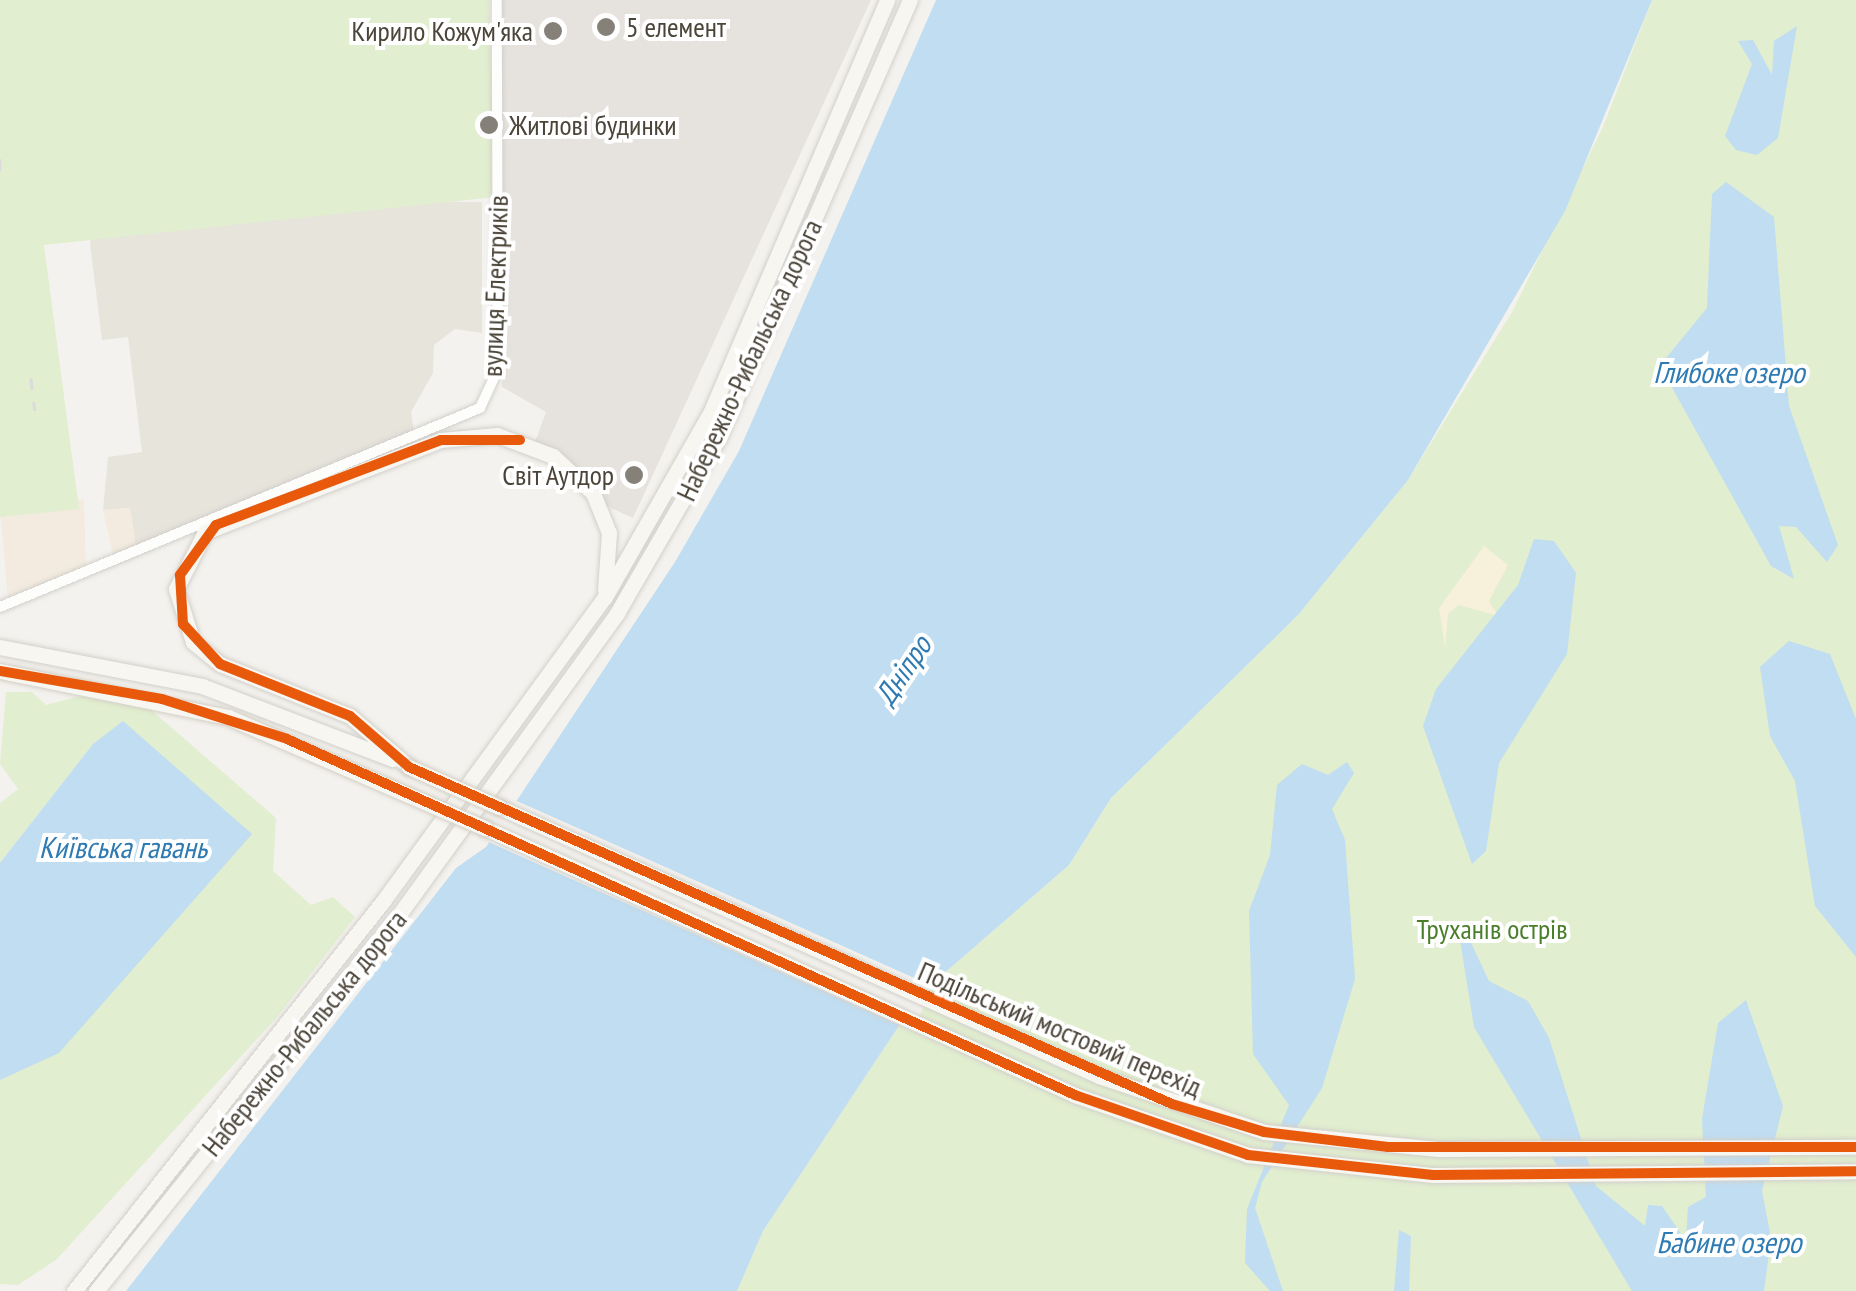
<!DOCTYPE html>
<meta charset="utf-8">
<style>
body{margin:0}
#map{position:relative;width:1856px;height:1291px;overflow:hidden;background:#f4f2ee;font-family:"PT Sans Narrow",sans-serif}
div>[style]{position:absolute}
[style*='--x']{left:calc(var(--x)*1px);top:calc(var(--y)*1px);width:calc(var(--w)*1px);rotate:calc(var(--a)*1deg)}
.residential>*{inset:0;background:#e7e4dc}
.commercial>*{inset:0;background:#f3ebdf}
.industrial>*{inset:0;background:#e6e2de}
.green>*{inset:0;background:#e1eecf}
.sand>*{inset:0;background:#f7f0da}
.parking>*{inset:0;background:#e6e3df}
.round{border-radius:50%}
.water>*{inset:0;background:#c0ddf1}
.pier>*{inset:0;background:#f4f2ee;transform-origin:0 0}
.roads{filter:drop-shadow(0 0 2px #d2d0cb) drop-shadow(0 0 2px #d2d0cb)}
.street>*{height:10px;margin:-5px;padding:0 5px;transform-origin:5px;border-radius:5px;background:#fdfdfc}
.secondary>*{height:15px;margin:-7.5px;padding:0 7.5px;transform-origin:7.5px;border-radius:7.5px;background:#f7f6f1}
.rail>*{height:2.5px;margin-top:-1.25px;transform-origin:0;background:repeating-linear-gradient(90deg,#dbdbda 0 12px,transparent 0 24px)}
.bridges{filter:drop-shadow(0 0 2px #d3cfc5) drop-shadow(0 0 2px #d3cfc5)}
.secondary-bridge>*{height:15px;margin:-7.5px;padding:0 7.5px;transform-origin:7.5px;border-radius:7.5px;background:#f7f6f1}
.cycleway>*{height:10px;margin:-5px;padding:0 5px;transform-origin:5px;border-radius:5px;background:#e8590c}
.dots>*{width:28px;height:28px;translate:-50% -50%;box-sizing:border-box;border:5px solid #fff;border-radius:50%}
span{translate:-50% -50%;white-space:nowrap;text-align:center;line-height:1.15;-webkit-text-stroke:8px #fff;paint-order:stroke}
.poi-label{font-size:28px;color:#4b4439}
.left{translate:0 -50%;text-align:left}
.right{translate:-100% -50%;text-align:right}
.street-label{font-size:28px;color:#4b4439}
.park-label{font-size:28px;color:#4a7f2a}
.water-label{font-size:30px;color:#2e7ab2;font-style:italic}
</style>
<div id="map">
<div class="residential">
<div style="clip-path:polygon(104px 199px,482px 202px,482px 333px,455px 329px,434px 345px,433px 373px,411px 412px,414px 431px,136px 548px,130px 508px,103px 510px,108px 457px,142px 452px,128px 337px,102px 340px,90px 243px)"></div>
</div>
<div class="commercial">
<div style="clip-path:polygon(84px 499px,86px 569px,8px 599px,0 511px)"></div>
<div style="clip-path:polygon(130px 508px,136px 548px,113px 556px,103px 510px)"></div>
</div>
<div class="industrial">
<div style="clip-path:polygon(500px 0,871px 0,633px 518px,600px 503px,534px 445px,546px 412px,502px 387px)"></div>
</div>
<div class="green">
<div style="clip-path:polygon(0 0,489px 0,495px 197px,44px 245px,79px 509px,0 517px)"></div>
<div style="clip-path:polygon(1652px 0,1856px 0,1856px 1291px,737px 1291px,763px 1231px,920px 994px,1069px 865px,1111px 798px,1298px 615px,1408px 480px,1512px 312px,1603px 127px)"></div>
<div style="clip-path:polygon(6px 692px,32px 692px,46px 705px,80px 696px,150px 709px,276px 818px,273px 871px,311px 905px,333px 897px,355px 917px,277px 1017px,57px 1259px,18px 1285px,0 1284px,0 1080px,23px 1064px,93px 744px,0 863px,0 803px,18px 789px,0 764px)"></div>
</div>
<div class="sand">
<div style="clip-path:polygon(1484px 546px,1508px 565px,1489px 601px,1498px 616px,1459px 605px,1448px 614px,1445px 648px,1439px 608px)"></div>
</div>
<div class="parking">
<div class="round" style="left:500px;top:-1px;width:38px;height:38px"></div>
<div style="clip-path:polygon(633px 65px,732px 72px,737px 110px,750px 114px,709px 203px,672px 213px,575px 209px,577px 164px,621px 164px,621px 116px,630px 116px,630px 101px,583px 99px,583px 69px)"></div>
</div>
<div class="water">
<div style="clip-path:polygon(936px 0,1652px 0,1565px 211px,1408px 480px,1298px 615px,1111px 798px,1069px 865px,920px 994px,763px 1231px,737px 1291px,126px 1291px,456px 868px,486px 847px,675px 562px,739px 451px)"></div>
<div style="clip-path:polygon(1797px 26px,1778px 138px,1757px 155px,1736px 150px,1725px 136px,1752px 64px,1738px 41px,1753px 40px,1772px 75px,1774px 41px)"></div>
<div style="clip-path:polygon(1726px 182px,1774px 217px,1789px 406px,1838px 545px,1827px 562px,1796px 527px,1779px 526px,1794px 579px,1771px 566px,1665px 375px,1666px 358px,1707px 308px,1712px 194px)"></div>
<div style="clip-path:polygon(1534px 539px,1554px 541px,1576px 573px,1567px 654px,1499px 763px,1486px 851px,1472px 864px,1423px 726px,1436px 689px,1518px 585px)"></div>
<div style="clip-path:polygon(1789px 641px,1830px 654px,1856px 719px,1856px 957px,1815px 906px,1795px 781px,1770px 736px,1760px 667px)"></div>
<div style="clip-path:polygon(123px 721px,252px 834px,59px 1053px,0 1080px,0 863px,93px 744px)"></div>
<div style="clip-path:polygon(1347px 762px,1354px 773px,1332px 809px,1345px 840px,1355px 979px,1322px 1088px,1262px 1182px,1255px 1208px,1283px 1291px,1270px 1291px,1245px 1263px,1247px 1209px,1289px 1105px,1253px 1054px,1249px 911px,1270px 855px,1277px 785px,1302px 764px,1328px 775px)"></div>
<div style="clip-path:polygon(1466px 932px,1489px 981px,1528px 1001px,1549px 1038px,1596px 1186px,1645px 1226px,1648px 1205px,1662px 1206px,1686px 1241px,1688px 1207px,1706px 1197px,1702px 1119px,1718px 1023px,1746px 1000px,1783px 1106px,1762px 1191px,1771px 1238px,1764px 1291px,1632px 1291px,1474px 1027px,1460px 940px)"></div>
<div style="clip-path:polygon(1399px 1230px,1411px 1236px,1409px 1291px,1394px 1291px)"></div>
</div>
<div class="pier">
<div style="left:508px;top:797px;width:465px;height:49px;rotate:24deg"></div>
</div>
<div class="roads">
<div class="street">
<div style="--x:0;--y:607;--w:520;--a:-22.52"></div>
<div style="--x:480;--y:408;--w:43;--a:-65.2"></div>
<div style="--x:498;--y:369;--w:369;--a:-90.2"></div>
</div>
<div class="secondary">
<div style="--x:0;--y:647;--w:206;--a:10.9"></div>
<div style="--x:202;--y:686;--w:204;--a:21"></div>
<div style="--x:409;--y:767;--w:78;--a:-139.2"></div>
<div style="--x:350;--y:716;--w:140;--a:-158.2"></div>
<div style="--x:220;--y:664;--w:35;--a:-141"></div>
<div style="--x:193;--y:642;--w:56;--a:-107.8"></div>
<div style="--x:176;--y:589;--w:64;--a:-63"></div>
<div style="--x:205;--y:532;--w:253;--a:-21.3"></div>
<div style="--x:441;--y:440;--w:56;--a:-5.1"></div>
<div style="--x:497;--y:435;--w:60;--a:20.6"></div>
<div style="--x:553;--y:456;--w:54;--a:42.8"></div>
<div style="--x:593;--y:493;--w:43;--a:68.2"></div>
<div style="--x:609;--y:533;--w:57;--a:94"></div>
<div style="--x:499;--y:807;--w:658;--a:24.15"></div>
<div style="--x:1099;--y:1076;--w:174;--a:18.7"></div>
<div style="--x:1264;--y:1132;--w:175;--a:5.6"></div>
<div style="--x:1438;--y:1149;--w:418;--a:-0.3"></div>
<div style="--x:485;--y:828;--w:648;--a:24.35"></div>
<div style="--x:1075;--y:1095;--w:183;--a:19.1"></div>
<div style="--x:1248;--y:1155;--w:186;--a:6.2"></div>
<div style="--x:1433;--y:1175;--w:423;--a:-0.5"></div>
<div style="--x:74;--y:1291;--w:498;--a:-51.6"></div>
<div style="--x:383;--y:901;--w:376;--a:-53.9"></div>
<div style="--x:605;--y:597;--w:214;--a:-60.3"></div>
<div style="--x:711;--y:411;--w:447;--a:-66.8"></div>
<div style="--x:96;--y:1291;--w:481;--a:-51.2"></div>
<div style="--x:398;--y:916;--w:374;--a:-54.1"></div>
<div style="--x:617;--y:613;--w:203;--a:-59.9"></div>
<div style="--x:719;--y:437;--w:477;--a:-66.4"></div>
</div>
</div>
<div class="rail">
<div style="--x:0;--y:159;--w:15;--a:90"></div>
<div style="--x:31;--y:378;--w:33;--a:83"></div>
</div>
<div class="bridges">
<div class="secondary-bridge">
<div style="--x:0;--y:671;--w:233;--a:11.4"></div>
<div style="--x:228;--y:717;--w:280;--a:23.4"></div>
<div style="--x:409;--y:767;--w:98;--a:24"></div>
</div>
</div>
<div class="cycleway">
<div style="--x:520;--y:440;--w:79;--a:180"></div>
<div style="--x:441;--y:440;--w:241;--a:159.3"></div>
<div style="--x:216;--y:525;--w:62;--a:125.8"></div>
<div style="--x:180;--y:575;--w:49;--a:86.5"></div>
<div style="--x:183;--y:624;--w:54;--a:47.2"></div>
<div style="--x:220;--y:664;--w:140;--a:21.8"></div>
<div style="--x:350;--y:716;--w:78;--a:40.8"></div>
<div style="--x:409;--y:767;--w:834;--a:23.83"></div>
<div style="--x:1172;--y:1104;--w:96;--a:16.9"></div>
<div style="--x:1264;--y:1132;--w:125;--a:6.9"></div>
<div style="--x:1388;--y:1147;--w:468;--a:0"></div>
<div style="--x:0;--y:671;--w:164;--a:9.8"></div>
<div style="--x:162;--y:699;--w:131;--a:17.7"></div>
<div style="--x:287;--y:739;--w:865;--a:24.31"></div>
<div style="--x:1075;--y:1095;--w:183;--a:19.1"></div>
<div style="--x:1248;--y:1155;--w:186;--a:6.2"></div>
<div style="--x:1433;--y:1175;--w:423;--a:-0.5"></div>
</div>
<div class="dots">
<div style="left:606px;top:27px;background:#868178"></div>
<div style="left:553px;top:31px;background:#868178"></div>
<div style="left:489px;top:125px;background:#868178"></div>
<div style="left:634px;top:475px;background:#868178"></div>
</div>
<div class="poi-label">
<span class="left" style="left:626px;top:27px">5 елемент</span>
<span class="right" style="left:533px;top:31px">Кирило Кожум'яка</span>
<span class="left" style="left:509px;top:125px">Житлові будинки</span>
<span class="right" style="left:614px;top:475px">Світ Аутдор</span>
</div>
<div class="street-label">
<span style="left:495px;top:286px;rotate:-88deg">вулиця Електриків</span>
<span style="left:749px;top:360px;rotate:-65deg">Набережно-Рибальська дорога</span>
<span style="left:1060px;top:1029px;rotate:23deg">Подільський мостовий перехід</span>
<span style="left:304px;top:1033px;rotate:-51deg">Набережно-Рибальська дорога</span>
</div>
<div class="park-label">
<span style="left:1492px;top:929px">Труханів острів</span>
</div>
<div class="water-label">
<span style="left:1729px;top:372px">Глибоке озеро</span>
<span style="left:903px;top:670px;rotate:-56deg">Дніпро</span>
<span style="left:123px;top:847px">Київська гавань</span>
<span style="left:1729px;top:1242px">Бабине озеро</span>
</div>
</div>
